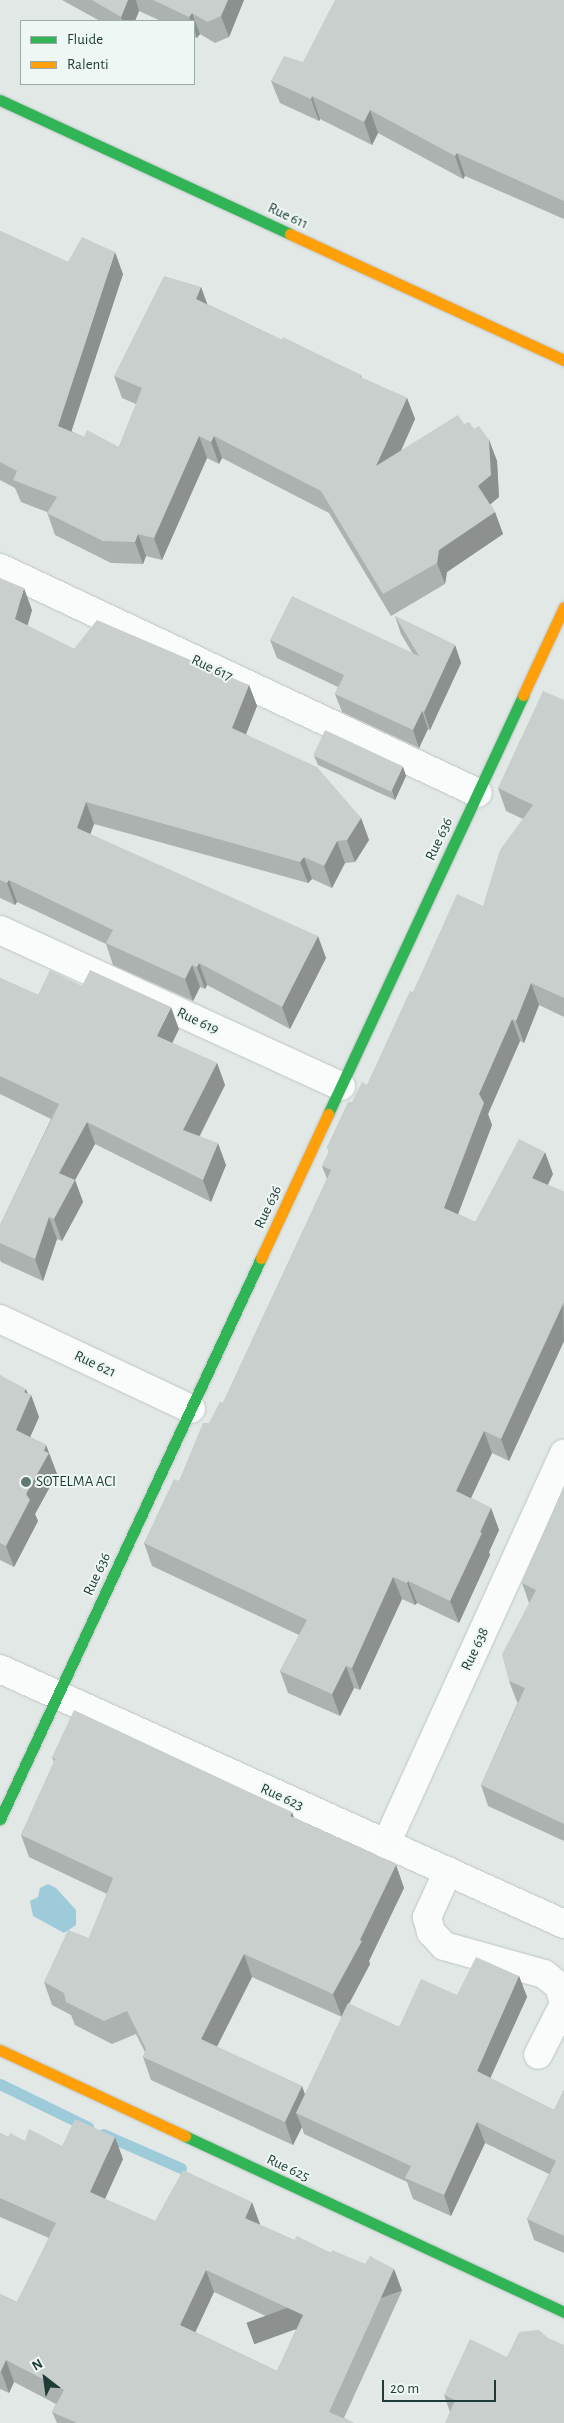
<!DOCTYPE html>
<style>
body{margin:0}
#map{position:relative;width:564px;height:2423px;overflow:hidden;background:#e1e8e6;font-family:"Alegreya Sans",sans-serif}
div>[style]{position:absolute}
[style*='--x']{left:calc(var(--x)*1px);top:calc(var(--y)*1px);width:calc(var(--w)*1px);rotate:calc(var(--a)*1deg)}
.water>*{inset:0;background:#9ecbda}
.stream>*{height:11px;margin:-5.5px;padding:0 5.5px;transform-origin:5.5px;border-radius:5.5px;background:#9ecbda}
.roads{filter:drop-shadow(0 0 1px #bec5c3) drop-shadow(0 0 1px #bec5c3)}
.street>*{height:28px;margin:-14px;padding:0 14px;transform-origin:14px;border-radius:14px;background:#fafcfb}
.fast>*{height:11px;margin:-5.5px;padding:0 5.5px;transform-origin:5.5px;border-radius:5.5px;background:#30b455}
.slow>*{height:11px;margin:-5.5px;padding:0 5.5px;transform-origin:5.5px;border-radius:5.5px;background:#ff9f0a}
.wall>*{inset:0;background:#acb2b0}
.shaded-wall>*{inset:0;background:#8c9190;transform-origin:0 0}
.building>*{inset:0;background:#c8cfcd;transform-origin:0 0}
.dots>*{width:14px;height:14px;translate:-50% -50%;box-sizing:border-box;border:2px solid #eef7f4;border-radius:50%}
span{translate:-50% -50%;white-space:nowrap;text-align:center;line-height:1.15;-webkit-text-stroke:4px #eef7f4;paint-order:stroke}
.street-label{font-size:15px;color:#1e3c37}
.poi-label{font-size:15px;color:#1e3c37}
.left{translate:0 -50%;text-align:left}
.legend{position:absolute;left:20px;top:20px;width:175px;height:65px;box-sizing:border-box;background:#eef7f4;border:1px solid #9baca8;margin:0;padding:6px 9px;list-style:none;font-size:15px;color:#1e3c37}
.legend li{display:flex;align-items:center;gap:10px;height:25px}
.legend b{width:25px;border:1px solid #9baca8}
.north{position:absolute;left:20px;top:2353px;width:50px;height:50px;-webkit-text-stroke:4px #eef7f4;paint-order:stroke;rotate:330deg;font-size:14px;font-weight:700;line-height:20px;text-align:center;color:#1e3c37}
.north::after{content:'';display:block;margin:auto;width:18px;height:22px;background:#1e3c37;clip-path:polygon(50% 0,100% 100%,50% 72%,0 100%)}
.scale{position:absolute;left:382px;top:2380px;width:114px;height:22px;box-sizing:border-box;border:2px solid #1e3c37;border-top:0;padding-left:6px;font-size:15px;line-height:18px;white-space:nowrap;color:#1e3c37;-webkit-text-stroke:4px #eef7f4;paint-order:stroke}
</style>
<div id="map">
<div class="water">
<div style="clip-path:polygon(48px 1884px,56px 1888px,76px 1910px,76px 1925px,64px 1933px,33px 1916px,30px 1901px,38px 1897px,40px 1888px)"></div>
</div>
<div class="stream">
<div style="--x:0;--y:2084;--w:98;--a:26"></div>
<div style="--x:103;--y:2134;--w:85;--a:23.6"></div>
</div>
<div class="roads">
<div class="street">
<div style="--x:0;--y:568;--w:528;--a:25.21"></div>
<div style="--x:0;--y:930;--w:375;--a:24.6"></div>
<div style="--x:0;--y:1319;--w:211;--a:25.2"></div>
<div style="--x:0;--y:1669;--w:619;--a:24.33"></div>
<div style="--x:386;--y:1844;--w:429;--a:-65.5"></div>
<div style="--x:448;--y:1871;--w:51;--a:114.5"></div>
<div style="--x:427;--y:1917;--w:16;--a:75"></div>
<div style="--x:431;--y:1932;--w:19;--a:47"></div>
<div style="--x:444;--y:1946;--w:104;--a:15.6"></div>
<div style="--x:544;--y:1974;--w:19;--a:39"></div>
<div style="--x:559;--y:1986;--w:19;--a:74"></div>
<div style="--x:564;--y:2004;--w:57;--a:117"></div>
</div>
<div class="fast">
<div style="--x:0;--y:100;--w:319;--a:24.8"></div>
<div style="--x:328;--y:1114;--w:462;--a:-65"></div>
<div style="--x:0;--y:1819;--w:619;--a:-65.05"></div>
<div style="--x:185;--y:2136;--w:418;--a:24.9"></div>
</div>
<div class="slow">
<div style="--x:290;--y:234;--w:302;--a:24.7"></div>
<div style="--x:523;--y:695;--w:97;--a:-65"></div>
<div style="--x:261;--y:1258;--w:159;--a:-65"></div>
<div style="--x:0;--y:2050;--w:204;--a:24.9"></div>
</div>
</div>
<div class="wall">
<div style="clip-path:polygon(62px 0,244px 0,229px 37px,215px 43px,200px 34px,197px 38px,194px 37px,194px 21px,161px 21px,139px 11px,135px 21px,100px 21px)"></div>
<div style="clip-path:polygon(564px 0,564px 219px,465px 176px,463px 179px,378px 133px,372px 145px,320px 119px,319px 121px,280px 103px,271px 81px,303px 62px)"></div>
<div style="clip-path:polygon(0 231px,68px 262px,123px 274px,71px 431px,84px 437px,119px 447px,136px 404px,122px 398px,114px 376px,201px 287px,207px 304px,282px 340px,361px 375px,362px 378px,407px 398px,415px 419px,401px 451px,464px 424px,474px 429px,489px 440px,497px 461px,499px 497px,490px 504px,495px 512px,503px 534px,447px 572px,445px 584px,391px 616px,329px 513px,222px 458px,219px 464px,207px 458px,162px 560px,146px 556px,143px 564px,111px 563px,55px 535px,47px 512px,21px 502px,15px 488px,0 480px)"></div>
<div style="clip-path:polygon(0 578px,32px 610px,27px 626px,74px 649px,249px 685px,257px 706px,246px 734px,361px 818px,369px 840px,355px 862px,345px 863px,332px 888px,312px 879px,308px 883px,94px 824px,90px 834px,326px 958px,290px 1029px,207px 985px,205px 989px,200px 987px,193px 1001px,113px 965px,106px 944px,17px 902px,15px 905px,0 898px)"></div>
<div style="clip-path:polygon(395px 616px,455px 645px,461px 663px,430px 730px,428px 729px,419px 748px,342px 712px,335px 694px,338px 687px,277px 658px,270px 640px,413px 654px,401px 634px)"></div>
<div style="clip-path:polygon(564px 700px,564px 1017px,539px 1005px,524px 1043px,520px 1041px,488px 1114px,492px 1125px,458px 1214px,475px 1222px,553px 1174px,548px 1185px,564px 1192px,564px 1341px,509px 1461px,492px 1453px,471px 1498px,491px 1508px,499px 1530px,489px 1552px,490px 1555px,459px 1623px,417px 1603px,415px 1605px,402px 1599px,360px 1690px,354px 1688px,340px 1716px,288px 1693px,280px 1671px,299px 1635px,152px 1566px,144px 1543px,179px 1481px,209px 1423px,223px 1403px,327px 1179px,322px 1166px,329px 1152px,327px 1147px,352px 1102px,367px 1085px,413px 992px,483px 906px,523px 819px,506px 811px,498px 788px)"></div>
<div style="clip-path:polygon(314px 756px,403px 767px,406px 776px,395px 800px,318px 765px)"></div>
<div style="clip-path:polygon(0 978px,38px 995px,82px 986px,179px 1029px,172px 1043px,217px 1063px,225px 1085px,200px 1136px,226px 1165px,211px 1202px,95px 1144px,75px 1180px,83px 1202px,62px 1241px,57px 1239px,43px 1281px,1px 1262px,0 1260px,0 1225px,51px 1119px,0 1094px)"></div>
<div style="clip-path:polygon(0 1375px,28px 1394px,31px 1395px,39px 1417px,30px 1437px,46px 1445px,57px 1474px,35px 1514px,38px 1521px,14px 1567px,0 1560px)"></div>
<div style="clip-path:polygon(564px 1486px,564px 1841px,488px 1806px,481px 1785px,518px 1702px,517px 1702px,509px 1681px,529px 1603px,522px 1583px)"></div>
<div style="clip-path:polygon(evenodd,52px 1757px,294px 1818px,396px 1865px,404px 1888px,369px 1961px,370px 1964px,349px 2004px,399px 2027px,457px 1995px,519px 1976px,527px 1997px,490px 2078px,554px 2110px,564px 2090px,564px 2253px,534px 2240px,527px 2219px,549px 2174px,485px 2143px,451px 2216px,413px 2199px,407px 2182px,304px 2134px,302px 2127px,293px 2145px,151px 2080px,143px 2057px,145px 2052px,136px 2034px,112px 2044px,75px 2025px,71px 2015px,52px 2005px,44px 1982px,89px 1938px,107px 1894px,29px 1857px,21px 1835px,54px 1762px,52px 1757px,252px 1977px,342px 2017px,305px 2095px,302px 2086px,217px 2047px,252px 1977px)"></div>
<div style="clip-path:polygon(evenodd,0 2133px,8px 2137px,25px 2141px,62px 2146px,123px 2159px,105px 2199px,155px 2221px,260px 2224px,260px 2225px,294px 2240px,365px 2264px,394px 2269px,402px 2291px,344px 2418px,354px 2423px,57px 2423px,52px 2412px,56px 2404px,14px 2382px,9px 2393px,0 2389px,0 2294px,17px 2302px,49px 2238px,0 2217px,0 2133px,214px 2292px,296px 2330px,277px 2371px,195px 2332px,214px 2292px)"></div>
<div style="clip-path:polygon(548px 2338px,450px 2412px,444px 2395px,507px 2357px)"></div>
</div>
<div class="shaded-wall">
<div style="clip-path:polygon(128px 0,136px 0,139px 11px,135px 21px,123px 21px,121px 17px)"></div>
<div style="clip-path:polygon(228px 0,244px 0,229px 37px,221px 16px)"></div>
<div style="clip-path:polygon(192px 13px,200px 34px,197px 38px,194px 29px,194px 21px,191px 21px,189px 17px)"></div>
<div style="clip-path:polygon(312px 96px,320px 119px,319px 121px,311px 99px)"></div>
<div style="clip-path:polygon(370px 110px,378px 133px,372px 145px,364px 122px)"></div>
<div style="clip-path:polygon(457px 153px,465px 176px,463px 179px,455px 156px)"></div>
<div style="clip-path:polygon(115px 252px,123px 274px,66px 448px,58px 426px)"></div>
<div style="clip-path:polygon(201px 287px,209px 309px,196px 299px)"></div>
<div style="clip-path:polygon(407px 398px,415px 419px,384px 488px,376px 466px)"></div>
<div style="clip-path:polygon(199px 436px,207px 458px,162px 560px,154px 538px)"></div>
<div style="clip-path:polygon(214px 436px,222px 458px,219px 464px,211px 442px)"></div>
<div style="clip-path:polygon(489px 440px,497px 461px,499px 497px,486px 508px,478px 486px)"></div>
<div style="clip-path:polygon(495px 512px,503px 534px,447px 572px,445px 584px,437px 563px,439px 550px)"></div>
<div style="clip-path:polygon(138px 534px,146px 556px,143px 564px,135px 542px)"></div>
<div style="clip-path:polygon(24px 588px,32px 610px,23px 641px,15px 619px)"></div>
<div style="clip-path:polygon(455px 645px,461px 663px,430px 730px,424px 712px)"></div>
<div style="clip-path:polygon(249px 685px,257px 706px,240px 749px,232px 728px)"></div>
<div style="clip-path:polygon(422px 711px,428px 729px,419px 748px,413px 730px)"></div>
<div style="clip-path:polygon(403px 767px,406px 776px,395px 800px,392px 790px)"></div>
<div style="clip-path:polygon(86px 802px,94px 824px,85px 849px,77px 828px)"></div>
<div style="clip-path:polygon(361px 818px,369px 840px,355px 862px,347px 840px)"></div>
<div style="clip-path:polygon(337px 841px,345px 863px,332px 888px,324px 866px)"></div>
<div style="clip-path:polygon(304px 857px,312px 879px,308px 883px,300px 862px)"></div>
<div style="clip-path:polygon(9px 880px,17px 902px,15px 905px,7px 883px)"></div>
<div style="clip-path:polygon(318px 936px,326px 958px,290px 1029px,282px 1007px)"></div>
<div style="clip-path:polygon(199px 963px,207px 985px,205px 989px,197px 967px)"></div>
<div style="clip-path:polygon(192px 965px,200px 987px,193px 1001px,185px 979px)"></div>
<div style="clip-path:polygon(531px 983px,539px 1005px,524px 1043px,516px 1021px)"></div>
<div style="clip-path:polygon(171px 1007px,179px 1029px,165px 1058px,157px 1036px)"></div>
<div style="clip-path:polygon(512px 1019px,520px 1041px,488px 1114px,492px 1125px,452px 1230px,444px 1208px,479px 1094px)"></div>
<div style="clip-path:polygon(217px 1063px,225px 1085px,191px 1152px,183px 1130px)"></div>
<div style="clip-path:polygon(87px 1122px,95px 1144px,75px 1180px,83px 1202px,62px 1241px,54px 1219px,59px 1173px)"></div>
<div style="clip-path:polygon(218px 1143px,226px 1165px,211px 1202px,203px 1180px)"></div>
<div style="clip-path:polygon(545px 1152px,553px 1174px,540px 1200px,532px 1178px)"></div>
<div style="clip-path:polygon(49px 1217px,57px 1239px,43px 1281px,35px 1259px)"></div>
<div style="clip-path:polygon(563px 1302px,564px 1341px,509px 1461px,501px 1439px)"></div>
<div style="clip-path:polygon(26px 1389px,30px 1399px,31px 1395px,39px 1417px,24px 1451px,16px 1430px,24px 1392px)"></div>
<div style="clip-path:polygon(484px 1431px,492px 1453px,464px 1513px,456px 1491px)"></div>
<div style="clip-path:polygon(46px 1445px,57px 1474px,35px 1514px,38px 1521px,14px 1567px,6px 1546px)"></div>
<div style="clip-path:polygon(491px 1508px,499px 1530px,489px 1552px,490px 1555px,459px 1623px,450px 1601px)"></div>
<div style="clip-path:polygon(393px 1577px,402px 1599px,360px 1690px,352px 1668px)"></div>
<div style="clip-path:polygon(408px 1581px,417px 1603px,415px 1605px,407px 1583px)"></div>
<div style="clip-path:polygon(346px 1666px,354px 1688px,340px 1716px,332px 1694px)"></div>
<div style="clip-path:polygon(292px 1812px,300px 1835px,290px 1816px)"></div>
<div style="clip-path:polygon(396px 1865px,404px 1888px,369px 1961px,370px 1964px,342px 2017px,333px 1994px)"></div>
<div style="clip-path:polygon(244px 1954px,252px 1977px,209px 2062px,201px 2039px)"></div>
<div style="clip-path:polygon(519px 1976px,527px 1997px,484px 2092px,477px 2071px)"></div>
<div style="clip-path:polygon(302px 2086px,310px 2109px,296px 2113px,302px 2127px,293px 2145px,285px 2122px)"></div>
<div style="clip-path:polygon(477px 2122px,485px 2143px,451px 2216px,444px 2195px)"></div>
<div style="clip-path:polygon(115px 2137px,123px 2159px,98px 2214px,90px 2192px)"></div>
<div style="clip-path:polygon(252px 2202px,260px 2224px,253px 2240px,245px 2218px)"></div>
<div style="left:394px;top:2269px;width:23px;height:157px;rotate:70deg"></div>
<div style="clip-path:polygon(206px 2270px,214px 2292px,188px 2348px,180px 2325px)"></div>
<div style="clip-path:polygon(6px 2360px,14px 2382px,9px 2393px,1px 2371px)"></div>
</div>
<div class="building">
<div style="clip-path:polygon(92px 0,128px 0,121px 17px)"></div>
<div style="clip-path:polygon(153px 0,228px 0,221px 16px,207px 22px,192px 13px,189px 17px)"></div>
<div style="clip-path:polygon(335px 0,564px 0,564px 201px,457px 153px,455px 156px,370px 110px,364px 122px,312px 96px,311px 99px,271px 81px,284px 56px,303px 62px)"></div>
<div style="clip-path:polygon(0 231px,68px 262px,82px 237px,115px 252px,58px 426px,84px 437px,87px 430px,119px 447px,142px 388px,114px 376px,164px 276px,201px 287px,196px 299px,282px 340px,283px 337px,361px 375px,360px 377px,407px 398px,376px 466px,458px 415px,464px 424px,469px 422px,474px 429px,479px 426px,489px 440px,491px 475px,478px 486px,495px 512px,439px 550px,437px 563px,383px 594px,321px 491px,214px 436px,211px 442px,199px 436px,154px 538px,138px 534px,135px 542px,103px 541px,47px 513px,57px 497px,13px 480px,17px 471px,0 462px)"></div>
<div style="clip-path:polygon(0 578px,24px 588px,15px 619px,74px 649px,97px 620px,249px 685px,232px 728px,317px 767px,361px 818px,347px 840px,337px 841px,324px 866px,304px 857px,300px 862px,86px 802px,77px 828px,318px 936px,282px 1007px,199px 963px,197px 967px,192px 965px,185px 979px,106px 943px,113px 930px,9px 880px,7px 883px,0 880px)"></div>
<div style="clip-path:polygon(292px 596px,419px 656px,395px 616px,455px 645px,424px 712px,422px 711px,413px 730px,335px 694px,344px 675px,270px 640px)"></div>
<div style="clip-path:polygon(543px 691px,564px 700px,564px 998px,531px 983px,516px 1021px,512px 1019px,479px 1094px,484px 1103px,444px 1208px,475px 1222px,519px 1139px,545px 1152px,532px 1178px,564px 1192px,564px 1302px,501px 1439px,484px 1431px,456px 1491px,491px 1508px,480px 1532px,482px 1533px,450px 1601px,408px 1581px,407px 1583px,393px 1577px,352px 1668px,346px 1666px,332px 1694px,280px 1671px,307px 1620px,144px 1543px,174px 1479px,179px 1481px,203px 1423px,209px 1423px,220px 1402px,223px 1403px,331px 1170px,322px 1166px,329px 1151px,327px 1147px,348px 1102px,352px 1102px,362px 1082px,367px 1085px,410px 991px,413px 992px,457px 894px,483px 906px,500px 850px,533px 805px,498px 788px)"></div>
<div style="left:325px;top:730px;width:86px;height:28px;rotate:25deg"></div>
<div style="clip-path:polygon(50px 970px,82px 986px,90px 970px,171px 1007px,157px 1036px,217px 1063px,183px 1130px,218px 1143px,203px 1180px,87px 1122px,59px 1173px,75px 1180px,54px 1219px,49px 1217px,35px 1259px,0 1243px,0 1225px,59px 1104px,0 1076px,0 978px,38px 995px)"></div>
<div style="clip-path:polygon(0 1375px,26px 1389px,24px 1392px,31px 1395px,16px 1430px,46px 1445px,44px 1451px,49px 1453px,26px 1494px,30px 1500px,6px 1546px,0 1543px)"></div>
<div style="clip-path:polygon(564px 1486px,564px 1824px,481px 1785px,525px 1688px,509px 1681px,502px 1654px,536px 1590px,522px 1583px)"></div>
<div style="clip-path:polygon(74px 1710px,292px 1812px,290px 1816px,396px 1865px,360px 1940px,362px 1941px,333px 1994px,244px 1954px,201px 2039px,302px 2086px,285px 2122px,143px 2057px,146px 2049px,127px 2011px,104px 2021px,66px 2002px,64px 1993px,44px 1982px,68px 1930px,89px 1938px,113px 1878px,21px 1835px,55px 1759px,52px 1757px)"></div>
<div style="clip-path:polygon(476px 1957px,519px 1976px,477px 2071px,554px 2110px,564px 2090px,564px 2236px,527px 2219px,556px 2161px,477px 2122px,444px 2195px,405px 2178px,411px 2166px,296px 2113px,348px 2003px,399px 2027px,421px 1979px,457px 1995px)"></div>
<div style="clip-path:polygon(evenodd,75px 2119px,115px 2137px,90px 2192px,155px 2221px,183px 2170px,252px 2202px,245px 2218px,294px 2240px,297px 2236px,331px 2253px,332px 2250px,365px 2264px,370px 2256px,394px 2269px,329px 2412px,354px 2423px,77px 2423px,52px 2412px,64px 2390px,6px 2360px,1px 2371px,0 2371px,0 2294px,17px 2302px,56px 2223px,0 2198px,0 2133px,8px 2137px,10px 2133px,25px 2141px,29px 2129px,62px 2146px,75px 2119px,206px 2270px,303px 2315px,277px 2371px,180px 2325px,206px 2270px)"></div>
<div style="clip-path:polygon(539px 2330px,548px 2338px,564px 2345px,564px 2423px,445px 2423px,455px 2400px,444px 2395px,470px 2339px,507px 2357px,519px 2332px)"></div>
</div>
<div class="dots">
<div style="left:26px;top:1482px;background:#627874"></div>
</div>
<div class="street-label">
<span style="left:288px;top:216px;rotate:25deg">Rue 611</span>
<span style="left:212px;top:668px;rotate:25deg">Rue 617</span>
<span style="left:439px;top:839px;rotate:-65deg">Rue 636</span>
<span style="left:198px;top:1021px;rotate:25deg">Rue 619</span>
<span style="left:268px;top:1207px;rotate:-65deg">Rue 636</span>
<span style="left:95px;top:1364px;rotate:25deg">Rue 621</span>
<span style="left:97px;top:1574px;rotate:-65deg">Rue 636</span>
<span style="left:475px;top:1649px;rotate:-65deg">Rue 638</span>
<span style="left:282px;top:1797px;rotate:24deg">Rue 623</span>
<span style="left:288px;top:2168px;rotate:25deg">Rue 625</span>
</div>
<div class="poi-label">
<span class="left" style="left:36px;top:1482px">SOTELMA ACI</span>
</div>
<ul class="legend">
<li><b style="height:6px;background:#30b455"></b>Fluide</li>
<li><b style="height:6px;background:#ff9f0a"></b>Ralenti</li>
</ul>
<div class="north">N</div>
<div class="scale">20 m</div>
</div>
